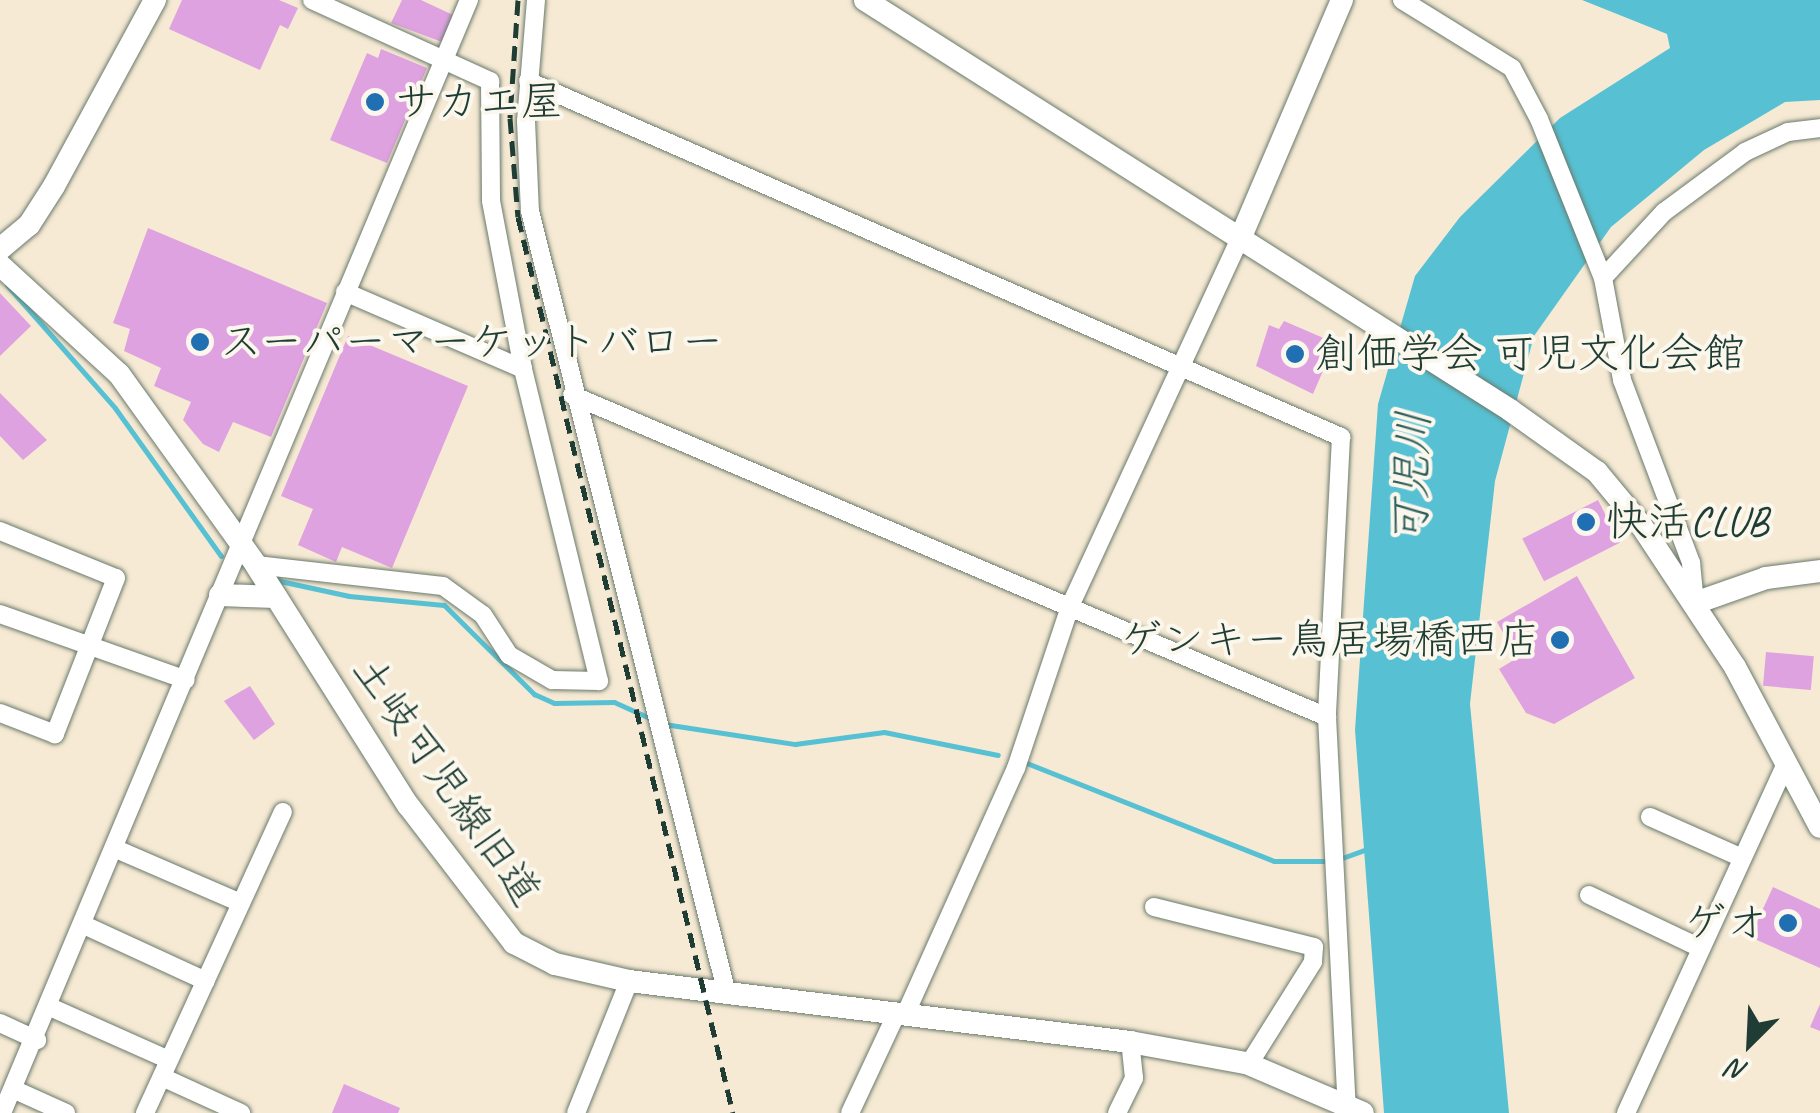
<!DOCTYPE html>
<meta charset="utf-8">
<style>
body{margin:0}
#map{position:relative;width:1820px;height:1113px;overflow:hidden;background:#f6ead4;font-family:Caveat,"Klee One",sans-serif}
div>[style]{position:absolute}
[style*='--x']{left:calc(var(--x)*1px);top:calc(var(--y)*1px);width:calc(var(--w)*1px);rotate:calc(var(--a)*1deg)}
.water>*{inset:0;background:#57c1d3}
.stream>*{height:5px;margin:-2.5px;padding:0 2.5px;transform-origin:2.5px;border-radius:2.5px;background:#57c1d3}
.building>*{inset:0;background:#dfa2e0;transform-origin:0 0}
.roads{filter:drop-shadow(0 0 2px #6a7a6c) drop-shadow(0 0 2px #6a7a6c)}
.minor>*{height:18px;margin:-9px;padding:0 9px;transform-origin:9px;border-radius:9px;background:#fff}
.tertiary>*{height:22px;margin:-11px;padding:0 11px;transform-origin:11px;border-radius:11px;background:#fff}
.rail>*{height:5px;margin-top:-2.5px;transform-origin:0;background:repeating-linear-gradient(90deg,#1f3d34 0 15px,transparent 0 23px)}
.dots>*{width:28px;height:28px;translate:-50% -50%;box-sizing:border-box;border:5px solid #fbf7ec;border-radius:50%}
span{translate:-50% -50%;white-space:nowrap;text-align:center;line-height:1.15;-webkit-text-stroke:8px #fbf7ec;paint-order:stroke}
.poi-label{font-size:42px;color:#1f3d34}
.left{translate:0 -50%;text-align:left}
.right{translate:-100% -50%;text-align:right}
.street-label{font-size:42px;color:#1f3d34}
.water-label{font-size:45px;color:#2d5e5c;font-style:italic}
.north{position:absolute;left:1700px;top:993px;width:100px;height:100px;-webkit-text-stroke:8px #fbf7ec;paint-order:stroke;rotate:204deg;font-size:28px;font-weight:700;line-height:40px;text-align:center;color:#1f3d34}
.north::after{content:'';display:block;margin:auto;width:35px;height:45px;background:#1f3d34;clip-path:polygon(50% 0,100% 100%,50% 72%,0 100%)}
</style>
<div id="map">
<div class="water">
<div style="clip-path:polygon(1582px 0,1820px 0,1820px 100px,1785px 102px,1704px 150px,1611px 227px,1534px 336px,1495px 481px,1470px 704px,1509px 1113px,1384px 1113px,1355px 730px,1378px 404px,1415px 276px,1460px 217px,1560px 118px,1670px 48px,1667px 34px)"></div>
</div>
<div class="stream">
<div style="--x:7;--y:285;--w:164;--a:48.7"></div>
<div style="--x:115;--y:408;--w:182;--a:54.4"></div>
<div style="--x:275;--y:580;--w:76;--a:12.2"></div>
<div style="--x:349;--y:596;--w:95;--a:5.4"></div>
<div style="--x:444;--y:605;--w:127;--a:44.7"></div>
<div style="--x:534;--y:694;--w:22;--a:24"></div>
<div style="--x:554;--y:703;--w:60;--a:-1"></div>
<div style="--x:614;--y:702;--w:44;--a:24.2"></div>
<div style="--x:664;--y:724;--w:133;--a:8.7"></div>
<div style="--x:795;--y:744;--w:90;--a:-7.7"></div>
<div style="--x:884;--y:732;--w:116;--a:11.4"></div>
<div style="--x:1024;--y:762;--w:269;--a:21.6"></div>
<div style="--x:1274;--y:861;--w:60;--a:0"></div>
<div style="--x:1334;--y:861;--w:37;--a:-20"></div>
</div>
<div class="building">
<div style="clip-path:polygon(182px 0,279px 0,298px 8px,288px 29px,280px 25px,260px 70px,169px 29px)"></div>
<div style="clip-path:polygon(402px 0,421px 0,453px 15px,442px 42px,391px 23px)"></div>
<div style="clip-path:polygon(381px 49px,427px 68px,387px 163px,330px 140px,367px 53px,378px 58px)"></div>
<div style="clip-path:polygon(148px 228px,327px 303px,271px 437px,233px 422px,219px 452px,203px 444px,183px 420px,191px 402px,154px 386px,161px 368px,124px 351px,130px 329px,113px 323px)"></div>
<div style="clip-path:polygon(0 293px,31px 326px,0 356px)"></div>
<div style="clip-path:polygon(1284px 321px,1335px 343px,1313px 394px,1256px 366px,1269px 325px,1279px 329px)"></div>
<div style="clip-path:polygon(348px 336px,468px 386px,392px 568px,342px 547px,336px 562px,298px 545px,313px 509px,281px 496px)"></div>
<div style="clip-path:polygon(0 393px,47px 440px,23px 460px,0 436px)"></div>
<div style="left:1598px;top:500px;width:48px;height:85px;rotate:63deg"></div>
<div style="clip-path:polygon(1577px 576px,1635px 678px,1554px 724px,1526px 713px,1499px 669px,1517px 658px,1497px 622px)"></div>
<div style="left:1766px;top:652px;width:48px;height:34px;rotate:5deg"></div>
<div style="clip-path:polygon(250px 686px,275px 724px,254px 740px,224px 701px)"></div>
<div style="clip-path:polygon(1773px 887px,1820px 909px,1820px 968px,1750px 937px)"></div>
<div style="clip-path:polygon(1820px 1004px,1820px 1031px,1810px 1027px)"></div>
<div style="clip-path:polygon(344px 1084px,400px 1108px,398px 1113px,332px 1113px)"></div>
</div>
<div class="roads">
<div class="minor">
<div style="--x:312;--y:0;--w:196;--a:24.5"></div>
<div style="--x:490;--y:81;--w:120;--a:89.5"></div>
<div style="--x:491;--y:201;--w:171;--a:79.2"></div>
<div style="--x:536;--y:0;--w:121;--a:94.7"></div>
<div style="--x:526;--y:121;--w:90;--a:87.5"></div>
<div style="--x:530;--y:211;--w:807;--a:75.88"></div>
<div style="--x:1402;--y:0;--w:129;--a:31.7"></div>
<div style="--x:1512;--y:68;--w:58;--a:62.1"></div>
<div style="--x:1539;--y:119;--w:171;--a:68.1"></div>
<div style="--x:1603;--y:278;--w:104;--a:79.4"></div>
<div style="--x:1622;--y:380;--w:196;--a:69.3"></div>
<div style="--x:1691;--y:563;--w:40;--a:84.3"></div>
<div style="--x:528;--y:81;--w:888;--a:23.65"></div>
<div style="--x:1341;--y:437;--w:280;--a:92.9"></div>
<div style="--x:1327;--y:717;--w:397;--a:87.1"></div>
<div style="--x:1603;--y:278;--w:90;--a:-47.3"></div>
<div style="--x:1664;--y:212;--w:101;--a:-36.5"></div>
<div style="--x:1745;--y:152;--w:47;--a:-24.9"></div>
<div style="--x:1788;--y:132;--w:32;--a:-7"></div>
<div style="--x:572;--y:395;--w:821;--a:23.1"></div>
<div style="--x:0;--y:531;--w:125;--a:22.1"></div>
<div style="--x:116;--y:578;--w:168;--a:111.4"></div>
<div style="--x:55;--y:734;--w:59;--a:-159.1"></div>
<div style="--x:256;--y:565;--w:188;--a:6.4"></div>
<div style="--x:443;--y:586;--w:49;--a:35.9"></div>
<div style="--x:483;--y:615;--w:48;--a:57"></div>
<div style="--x:509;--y:655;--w:50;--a:30.2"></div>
<div style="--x:552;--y:680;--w:47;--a:1.2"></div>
<div style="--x:599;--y:681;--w:321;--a:-103.7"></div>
<div style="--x:523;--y:369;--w:194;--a:-156.6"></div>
<div style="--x:0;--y:614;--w:197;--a:19.5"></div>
<div style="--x:1650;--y:817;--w:101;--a:24"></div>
<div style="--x:116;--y:849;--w:136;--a:23.4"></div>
<div style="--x:1589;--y:895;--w:123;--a:25.5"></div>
<div style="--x:1154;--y:907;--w:165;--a:14"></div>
<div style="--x:1314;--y:947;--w:15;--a:94"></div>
<div style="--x:1313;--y:962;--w:120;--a:122.1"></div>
<div style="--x:84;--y:925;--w:134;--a:24.7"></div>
<div style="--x:50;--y:1007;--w:130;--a:24"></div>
<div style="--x:905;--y:1015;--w:271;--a:-65.8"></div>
<div style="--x:1016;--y:768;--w:173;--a:-71.5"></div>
<div style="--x:1071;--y:604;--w:402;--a:-65.2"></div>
<div style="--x:0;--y:1023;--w:41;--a:24.7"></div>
<div style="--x:162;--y:1077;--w:87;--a:24.5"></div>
<div style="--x:15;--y:1090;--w:56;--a:24.3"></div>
<div style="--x:2;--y:1113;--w:1207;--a:-67.24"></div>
<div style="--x:145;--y:1113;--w:331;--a:-65.4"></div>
<div style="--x:576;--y:1113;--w:142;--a:-68.1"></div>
<div style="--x:850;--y:1113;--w:108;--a:-64.9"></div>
<div style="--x:1117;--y:1113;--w:39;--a:-64"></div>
<div style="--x:1134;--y:1078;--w:36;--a:-96"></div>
<div style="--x:1626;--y:1113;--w:383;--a:-65.4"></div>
</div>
<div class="tertiary">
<div style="--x:865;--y:0;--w:764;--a:32.44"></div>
<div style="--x:1510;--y:410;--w:107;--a:35.5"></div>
<div style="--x:1597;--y:472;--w:69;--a:50.3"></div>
<div style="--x:1641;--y:525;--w:170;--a:56.5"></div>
<div style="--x:1735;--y:667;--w:181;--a:62"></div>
<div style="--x:1240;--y:239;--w:260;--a:-66.9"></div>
<div style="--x:0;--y:249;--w:38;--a:-40"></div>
<div style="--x:29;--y:225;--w:46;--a:-57.3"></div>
<div style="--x:54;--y:186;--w:212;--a:-61.5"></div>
<div style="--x:0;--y:265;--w:161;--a:42.5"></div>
<div style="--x:119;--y:374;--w:235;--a:54.3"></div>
<div style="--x:256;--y:565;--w:284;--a:57.7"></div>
<div style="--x:408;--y:805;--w:174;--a:52.5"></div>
<div style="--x:514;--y:943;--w:46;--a:27.1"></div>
<div style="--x:555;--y:964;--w:76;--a:12.9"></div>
<div style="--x:629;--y:981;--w:505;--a:6.94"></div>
<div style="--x:1130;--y:1042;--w:118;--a:10.3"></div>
<div style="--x:1246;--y:1063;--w:127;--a:23.1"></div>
<div style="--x:220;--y:595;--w:56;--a:2"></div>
<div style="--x:1695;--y:603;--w:75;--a:-19.4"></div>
<div style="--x:1766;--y:578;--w:54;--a:-7.4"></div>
</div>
</div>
<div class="rail">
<div style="--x:518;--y:0;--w:118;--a:93.9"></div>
<div style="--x:510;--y:118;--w:99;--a:85.4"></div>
<div style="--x:518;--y:217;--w:921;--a:76.51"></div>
</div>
<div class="dots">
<div style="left:375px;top:102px;background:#1f6fb2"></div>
<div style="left:200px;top:342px;background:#1f6fb2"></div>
<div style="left:1295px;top:354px;background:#1f6fb2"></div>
<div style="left:1586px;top:522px;background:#1f6fb2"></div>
<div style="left:1560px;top:640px;background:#1f6fb2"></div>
<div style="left:1788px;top:923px;background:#1f6fb2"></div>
</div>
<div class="poi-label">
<span class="left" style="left:395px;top:102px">サカエ屋</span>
<span class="left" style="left:220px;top:342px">スーパーマーケットバロー</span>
<span class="left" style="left:1315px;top:354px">創価学会 可児文化会館</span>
<span class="left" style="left:1606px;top:522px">快活CLUB</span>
<span class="right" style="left:1540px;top:640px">ゲンキー鳥居場橋西店</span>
<span class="right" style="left:1768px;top:923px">ゲオ</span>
</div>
<div class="street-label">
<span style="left:446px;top:781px;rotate:55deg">土岐可児線旧道</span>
</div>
<div class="water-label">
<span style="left:1412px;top:478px;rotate:-88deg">可児川</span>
</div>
<div class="north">N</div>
</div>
